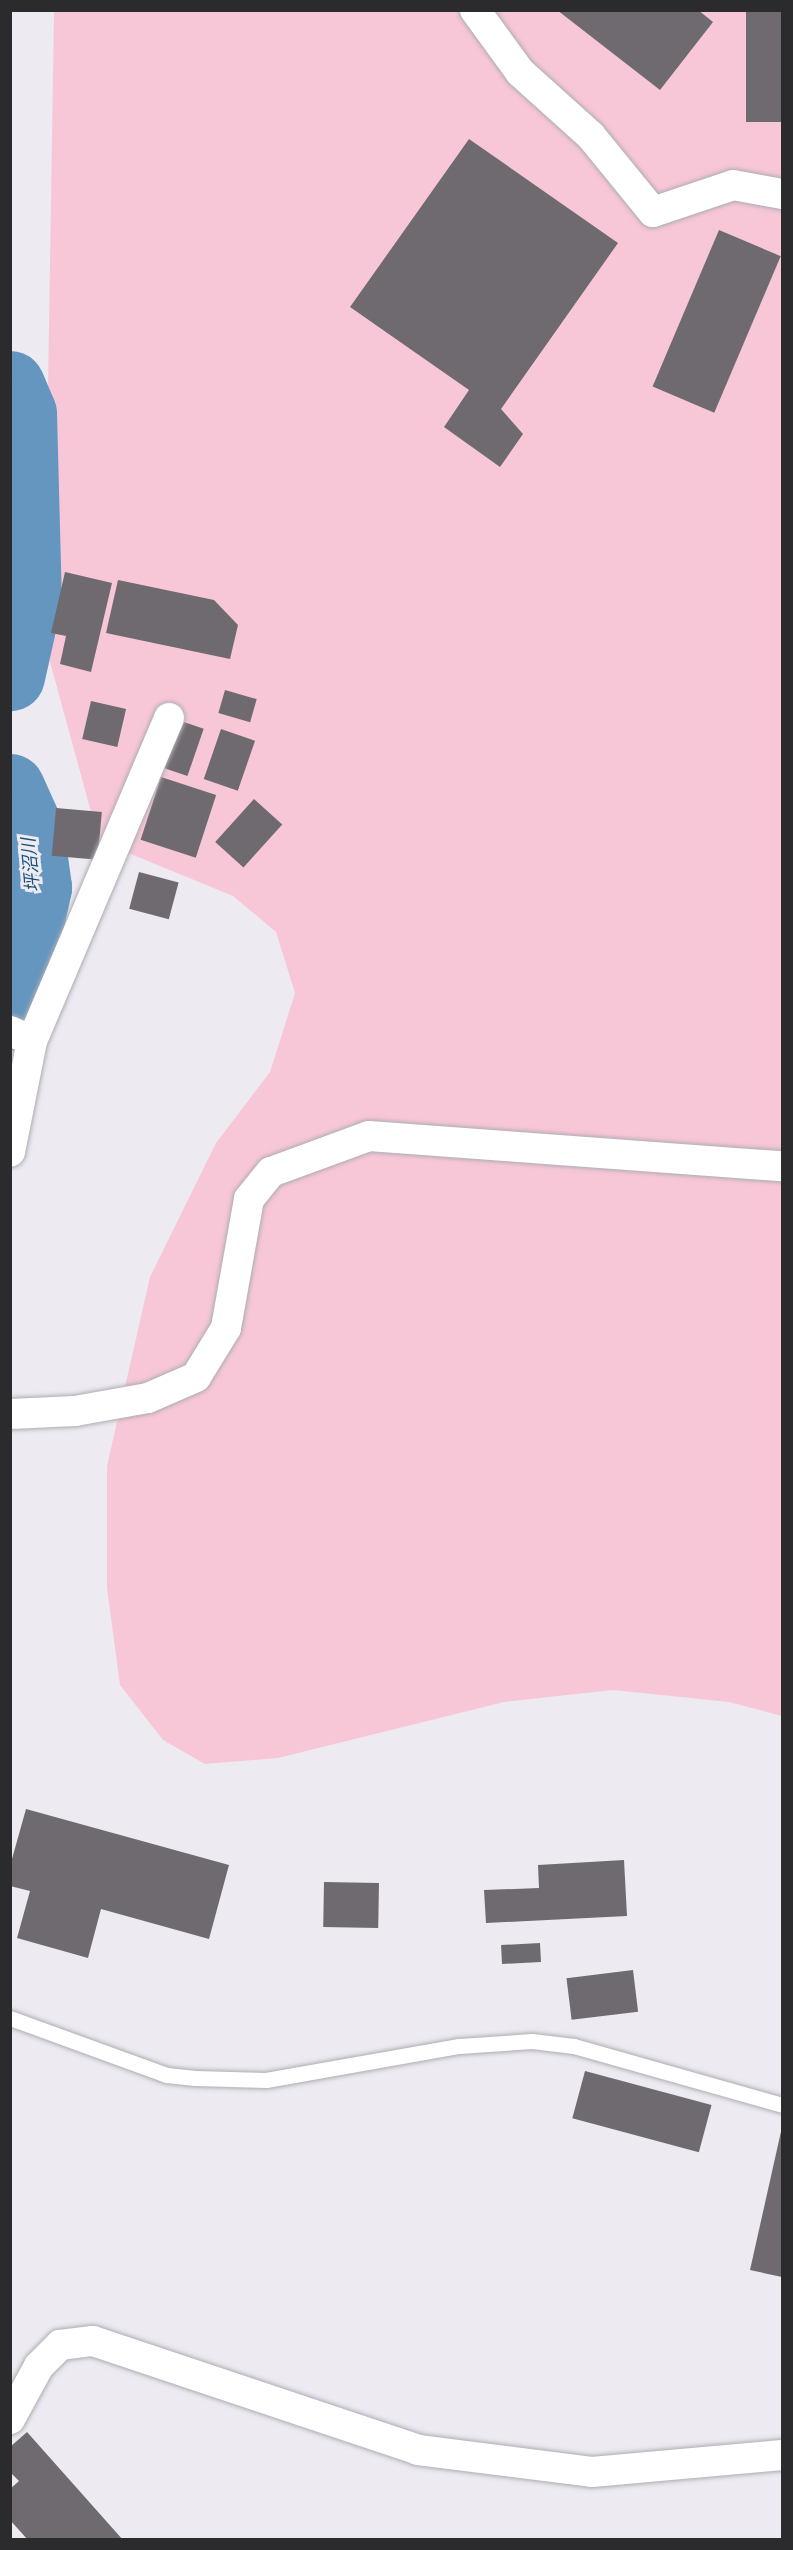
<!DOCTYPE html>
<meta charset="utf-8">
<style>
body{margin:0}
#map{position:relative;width:793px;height:2550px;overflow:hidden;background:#edeaf2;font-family:"IBM Plex Sans","Noto Sans JP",sans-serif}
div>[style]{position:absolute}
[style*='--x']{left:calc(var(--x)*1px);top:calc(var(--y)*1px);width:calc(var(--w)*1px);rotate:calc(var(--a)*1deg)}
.green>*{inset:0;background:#f8c7d7}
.river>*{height:69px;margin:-34.5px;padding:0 34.5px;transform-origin:34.5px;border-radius:34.5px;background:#6496bf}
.building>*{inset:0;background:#6f6a6f;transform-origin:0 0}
.roads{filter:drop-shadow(0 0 2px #aeacb3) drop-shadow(0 0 2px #aeacb3)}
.service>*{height:15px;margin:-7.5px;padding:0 7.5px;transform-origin:7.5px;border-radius:7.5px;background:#fff}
.minor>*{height:30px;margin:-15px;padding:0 15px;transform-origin:15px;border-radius:15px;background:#fff}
span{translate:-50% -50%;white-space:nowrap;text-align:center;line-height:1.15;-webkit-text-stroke:6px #edeaf2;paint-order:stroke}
.water-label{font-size:18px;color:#175079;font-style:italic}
.frame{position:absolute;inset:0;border:12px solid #2b2b2d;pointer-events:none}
</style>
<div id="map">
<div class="green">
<div style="clip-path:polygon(54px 11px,782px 11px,782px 1716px,729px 1702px,613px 1690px,504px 1702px,278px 1758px,205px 1764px,163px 1740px,120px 1685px,107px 1588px,107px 1466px,150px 1277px,216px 1143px,270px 1072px,295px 993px,276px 932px,233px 896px,99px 841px,44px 640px)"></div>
</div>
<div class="river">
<div style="--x:10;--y:385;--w:30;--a:67"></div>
<div style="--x:22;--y:413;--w:187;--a:88.5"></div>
<div style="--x:27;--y:600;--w:78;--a:102.6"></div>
<div style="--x:10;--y:788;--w:46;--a:65.7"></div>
<div style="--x:29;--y:830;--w:58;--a:82"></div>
<div style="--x:37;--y:887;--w:131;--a:101.9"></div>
</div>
<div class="building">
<div style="clip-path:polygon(557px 10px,698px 10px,713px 22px,660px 90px)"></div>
<div style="left:746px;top:10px;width:36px;height:112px"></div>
<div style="clip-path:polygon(469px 139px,618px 243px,501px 409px,523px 434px,500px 467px,444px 427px,469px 390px,350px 307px)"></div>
<div style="left:719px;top:230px;width:67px;height:170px;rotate:23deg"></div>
<div style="clip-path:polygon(65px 572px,112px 583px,91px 672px,60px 664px,66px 636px,51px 633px)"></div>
<div style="clip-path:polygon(118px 580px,214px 600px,238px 625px,230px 659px,106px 633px)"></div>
<div style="left:225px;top:690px;width:33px;height:24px;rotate:16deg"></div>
<div style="left:91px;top:701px;width:36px;height:39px;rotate:13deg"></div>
<div style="left:181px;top:721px;width:24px;height:50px;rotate:19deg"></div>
<div style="left:221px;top:729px;width:36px;height:53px;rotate:19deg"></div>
<div style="left:161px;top:777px;width:58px;height:66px;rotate:18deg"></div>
<div style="left:254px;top:799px;width:38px;height:58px;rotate:42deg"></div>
<div style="left:56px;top:808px;width:46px;height:48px;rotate:5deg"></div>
<div style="left:139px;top:872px;width:41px;height:38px;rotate:15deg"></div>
<div style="clip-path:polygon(26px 1809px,229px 1865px,209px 1939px,101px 1909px,88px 1958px,17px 1938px,30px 1891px,10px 1886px,10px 1866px)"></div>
<div style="clip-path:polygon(624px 1860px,627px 1916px,486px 1923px,484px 1890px,539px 1888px,538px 1865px)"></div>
<div style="left:324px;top:1882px;width:55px;height:45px;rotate:1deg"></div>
<div style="left:540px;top:1943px;width:19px;height:39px;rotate:87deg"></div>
<div style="left:633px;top:1970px;width:42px;height:67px;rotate:83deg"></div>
<div style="left:585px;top:2071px;width:131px;height:49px;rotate:15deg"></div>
<div style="clip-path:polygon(782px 2127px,782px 2277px,750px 2270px)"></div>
<div style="clip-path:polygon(27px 2432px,123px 2540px,28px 2540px,10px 2520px,10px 2489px,19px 2481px,10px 2472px,10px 2447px)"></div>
</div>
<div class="roads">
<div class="service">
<div style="--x:10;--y:2018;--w:167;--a:20"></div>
<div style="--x:167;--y:2075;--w:28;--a:6"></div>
<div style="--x:195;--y:2078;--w:71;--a:1.6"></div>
<div style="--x:266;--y:2080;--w:196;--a:-10"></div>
<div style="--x:459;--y:2046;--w:73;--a:-3.9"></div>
<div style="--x:532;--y:2041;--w:42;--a:6.8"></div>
<div style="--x:574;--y:2046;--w:216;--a:15.8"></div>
</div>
<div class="minor">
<div style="--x:475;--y:10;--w:77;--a:54"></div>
<div style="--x:520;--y:72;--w:96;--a:42"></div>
<div style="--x:591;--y:136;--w:98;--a:50.8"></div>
<div style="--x:653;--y:212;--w:84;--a:-18.6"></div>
<div style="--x:733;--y:185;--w:50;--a:10.4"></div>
<div style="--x:10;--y:1031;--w:24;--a:24"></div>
<div style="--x:32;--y:1041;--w:113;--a:101.2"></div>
<div style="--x:32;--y:1041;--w:351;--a:-67"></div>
<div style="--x:10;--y:1414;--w:65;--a:-2.6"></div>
<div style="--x:75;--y:1411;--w:74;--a:-10.1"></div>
<div style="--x:148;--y:1398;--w:52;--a:-23.6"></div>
<div style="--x:196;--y:1377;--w:57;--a:-58.5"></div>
<div style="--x:226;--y:1328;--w:131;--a:-79.9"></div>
<div style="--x:249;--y:1199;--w:35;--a:-51"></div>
<div style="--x:271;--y:1172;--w:104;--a:-20.2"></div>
<div style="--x:369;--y:1136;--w:414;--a:4.2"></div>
<div style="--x:10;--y:2419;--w:60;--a:-61.3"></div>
<div style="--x:39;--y:2366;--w:30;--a:-45"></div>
<div style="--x:60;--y:2345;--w:33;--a:-7"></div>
<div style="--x:93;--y:2341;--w:343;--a:18.5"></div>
<div style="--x:418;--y:2450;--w:175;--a:7.2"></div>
<div style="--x:592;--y:2472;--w:191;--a:-5.1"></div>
</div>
</div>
<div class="water-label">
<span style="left:31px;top:865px;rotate:-95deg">坪沼川</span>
</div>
<div class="frame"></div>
</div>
